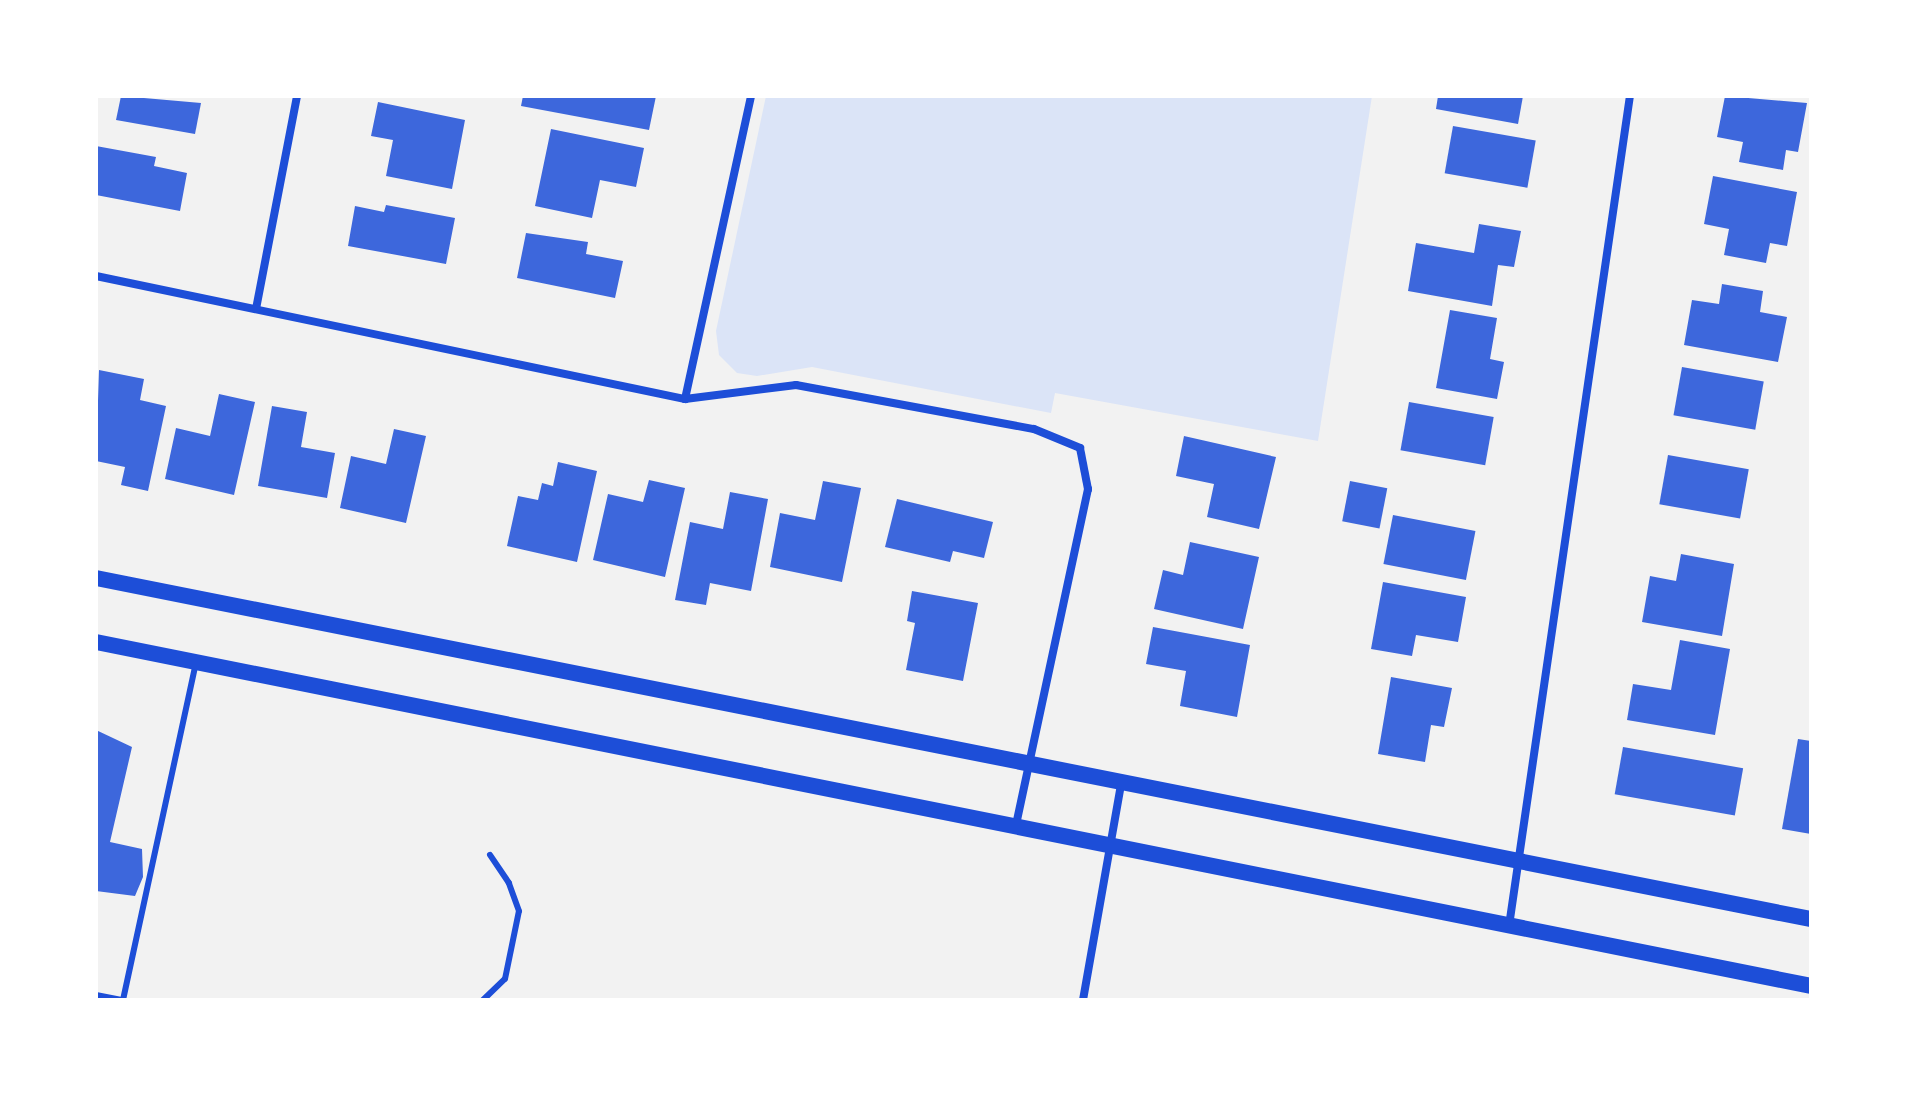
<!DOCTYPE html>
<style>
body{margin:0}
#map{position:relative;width:1907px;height:1096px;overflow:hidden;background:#f2f2f2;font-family:"Roboto Condensed",sans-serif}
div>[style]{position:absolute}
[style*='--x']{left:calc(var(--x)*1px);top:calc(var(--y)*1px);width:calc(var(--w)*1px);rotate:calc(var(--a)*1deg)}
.green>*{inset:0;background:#dbe4f7}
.building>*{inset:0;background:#3d67dc;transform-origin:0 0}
.service>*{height:6px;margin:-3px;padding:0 3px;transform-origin:3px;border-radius:3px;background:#1d4ed8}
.minor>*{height:8px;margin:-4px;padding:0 4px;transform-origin:4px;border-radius:4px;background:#1d4ed8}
.secondary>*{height:16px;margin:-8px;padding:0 8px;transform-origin:8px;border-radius:8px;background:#1d4ed8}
span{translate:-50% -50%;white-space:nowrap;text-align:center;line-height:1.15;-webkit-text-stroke:6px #fff;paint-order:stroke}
.frame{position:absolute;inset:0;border:98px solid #fff;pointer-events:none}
</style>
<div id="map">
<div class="green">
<div style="clip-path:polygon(766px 96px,1372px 96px,1318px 441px,1055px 393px,1051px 413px,812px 367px,757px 376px,737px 373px,719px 355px,716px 331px)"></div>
</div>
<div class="building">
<div style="clip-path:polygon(121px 96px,201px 103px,195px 134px,116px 120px)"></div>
<div style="clip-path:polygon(523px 96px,656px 96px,649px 130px,521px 106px)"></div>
<div style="clip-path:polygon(1438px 96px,1523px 96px,1518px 124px,1436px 109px)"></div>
<div style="clip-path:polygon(1725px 96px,1807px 103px,1798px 152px,1786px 150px,1783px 170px,1739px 162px,1743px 142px,1717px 137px)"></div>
<div style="clip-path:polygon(378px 102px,465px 120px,452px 189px,386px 176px,393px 140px,371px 136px)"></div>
<div style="left:1453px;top:126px;width:84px;height:48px;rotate:10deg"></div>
<div style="clip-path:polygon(551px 129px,644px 148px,636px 187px,600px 180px,592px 218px,535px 206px)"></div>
<div style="clip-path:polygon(96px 146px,156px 157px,154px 166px,187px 173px,180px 211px,96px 195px)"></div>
<div style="clip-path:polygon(1713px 176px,1797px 192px,1787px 246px,1770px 243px,1766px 263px,1724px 255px,1729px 229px,1704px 224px)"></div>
<div style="clip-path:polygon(386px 205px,455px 218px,446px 264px,348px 246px,355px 206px,384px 212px)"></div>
<div style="clip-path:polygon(1479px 224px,1521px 231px,1514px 267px,1498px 265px,1492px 306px,1408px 291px,1416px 243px,1474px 253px)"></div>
<div style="clip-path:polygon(526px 233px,588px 242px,586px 254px,623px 261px,615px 298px,517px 278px)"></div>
<div style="clip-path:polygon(1722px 284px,1763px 291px,1760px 312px,1787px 317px,1778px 362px,1684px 345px,1692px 300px,1719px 304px)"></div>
<div style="clip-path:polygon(1450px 310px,1497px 318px,1490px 359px,1504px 362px,1497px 399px,1436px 388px)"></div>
<div style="left:1682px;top:367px;width:83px;height:49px;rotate:10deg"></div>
<div style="clip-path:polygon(99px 370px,144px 379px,140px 400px,166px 406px,148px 491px,121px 485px,125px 467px,96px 461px)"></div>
<div style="clip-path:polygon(219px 394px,255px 402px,234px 495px,165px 479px,176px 428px,210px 436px)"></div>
<div style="left:1409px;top:402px;width:86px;height:49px;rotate:10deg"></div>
<div style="clip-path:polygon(272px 406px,307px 412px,301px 447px,335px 453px,327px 498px,258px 486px)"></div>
<div style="clip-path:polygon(394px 429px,426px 436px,406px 523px,340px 508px,351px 456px,386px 464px)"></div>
<div style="clip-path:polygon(1184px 436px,1276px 457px,1259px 529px,1207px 517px,1214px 484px,1176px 476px)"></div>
<div style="left:1668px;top:455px;width:82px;height:50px;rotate:10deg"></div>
<div style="clip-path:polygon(558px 462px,597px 471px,577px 562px,507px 546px,518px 496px,538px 500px,542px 483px,553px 486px)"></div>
<div style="clip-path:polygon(649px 480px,685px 488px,665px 577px,593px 560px,608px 494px,643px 502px)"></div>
<div style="clip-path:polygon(823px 481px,861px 488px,842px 582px,770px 567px,780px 513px,815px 520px)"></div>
<div style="left:1350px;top:481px;width:38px;height:41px;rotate:11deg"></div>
<div style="clip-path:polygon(730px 492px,768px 499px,751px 591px,710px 583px,706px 605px,675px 600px,690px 522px,723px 529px)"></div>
<div style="clip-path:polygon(897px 499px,993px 522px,984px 558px,953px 551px,950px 562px,885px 547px)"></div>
<div style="left:1393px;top:515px;width:84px;height:50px;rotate:11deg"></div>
<div style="clip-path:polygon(1190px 542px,1259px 557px,1243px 629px,1154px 609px,1163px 570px,1183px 575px)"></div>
<div style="clip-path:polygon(1681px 554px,1734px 564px,1722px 636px,1642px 622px,1650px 576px,1676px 581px)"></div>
<div style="clip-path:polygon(1383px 582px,1466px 597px,1458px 642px,1416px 635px,1412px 656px,1371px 649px)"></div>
<div style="clip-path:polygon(912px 591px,978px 603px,963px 681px,906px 670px,915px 623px,907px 621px)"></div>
<div style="clip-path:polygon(1153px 627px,1250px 645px,1237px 717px,1180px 706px,1186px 671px,1146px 664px)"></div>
<div style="clip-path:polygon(1680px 640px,1730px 649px,1715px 735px,1627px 720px,1633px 684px,1671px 690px)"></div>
<div style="clip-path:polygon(1391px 677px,1452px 688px,1444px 727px,1431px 725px,1425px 762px,1378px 754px)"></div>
<div style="clip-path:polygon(96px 730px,132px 747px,110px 842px,142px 849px,143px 877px,135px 896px,96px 891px)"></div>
<div style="clip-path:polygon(1798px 739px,1811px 741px,1811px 834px,1782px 829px)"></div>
<div style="left:1623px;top:747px;width:122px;height:48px;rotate:10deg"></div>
</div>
<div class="service">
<div style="--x:96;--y:995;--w:26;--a:11"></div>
<div style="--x:123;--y:1000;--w:346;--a:-77.8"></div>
<div style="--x:483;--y:1000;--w:30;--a:-44"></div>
<div style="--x:505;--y:979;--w:69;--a:-78.4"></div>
<div style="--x:519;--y:911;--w:30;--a:-110"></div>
<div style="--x:509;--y:883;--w:34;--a:-124"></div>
</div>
<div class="minor">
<div style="--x:96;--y:276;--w:602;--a:11.8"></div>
<div style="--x:685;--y:399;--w:112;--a:-7.2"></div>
<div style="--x:796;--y:385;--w:242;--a:10.5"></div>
<div style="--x:1034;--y:429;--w:50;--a:22.4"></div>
<div style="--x:1080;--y:448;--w:42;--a:79"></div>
<div style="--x:1088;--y:489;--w:345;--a:102.1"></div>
<div style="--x:256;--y:309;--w:217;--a:-79.1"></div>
<div style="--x:685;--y:399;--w:310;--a:-77.7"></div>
<div style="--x:1509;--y:926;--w:839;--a:-81.71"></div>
<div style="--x:1083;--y:1000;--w:219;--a:-80"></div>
</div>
<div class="secondary">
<div style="--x:96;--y:578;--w:1749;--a:11.25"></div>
<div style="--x:96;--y:642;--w:1749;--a:11.34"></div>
</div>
<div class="frame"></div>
</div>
